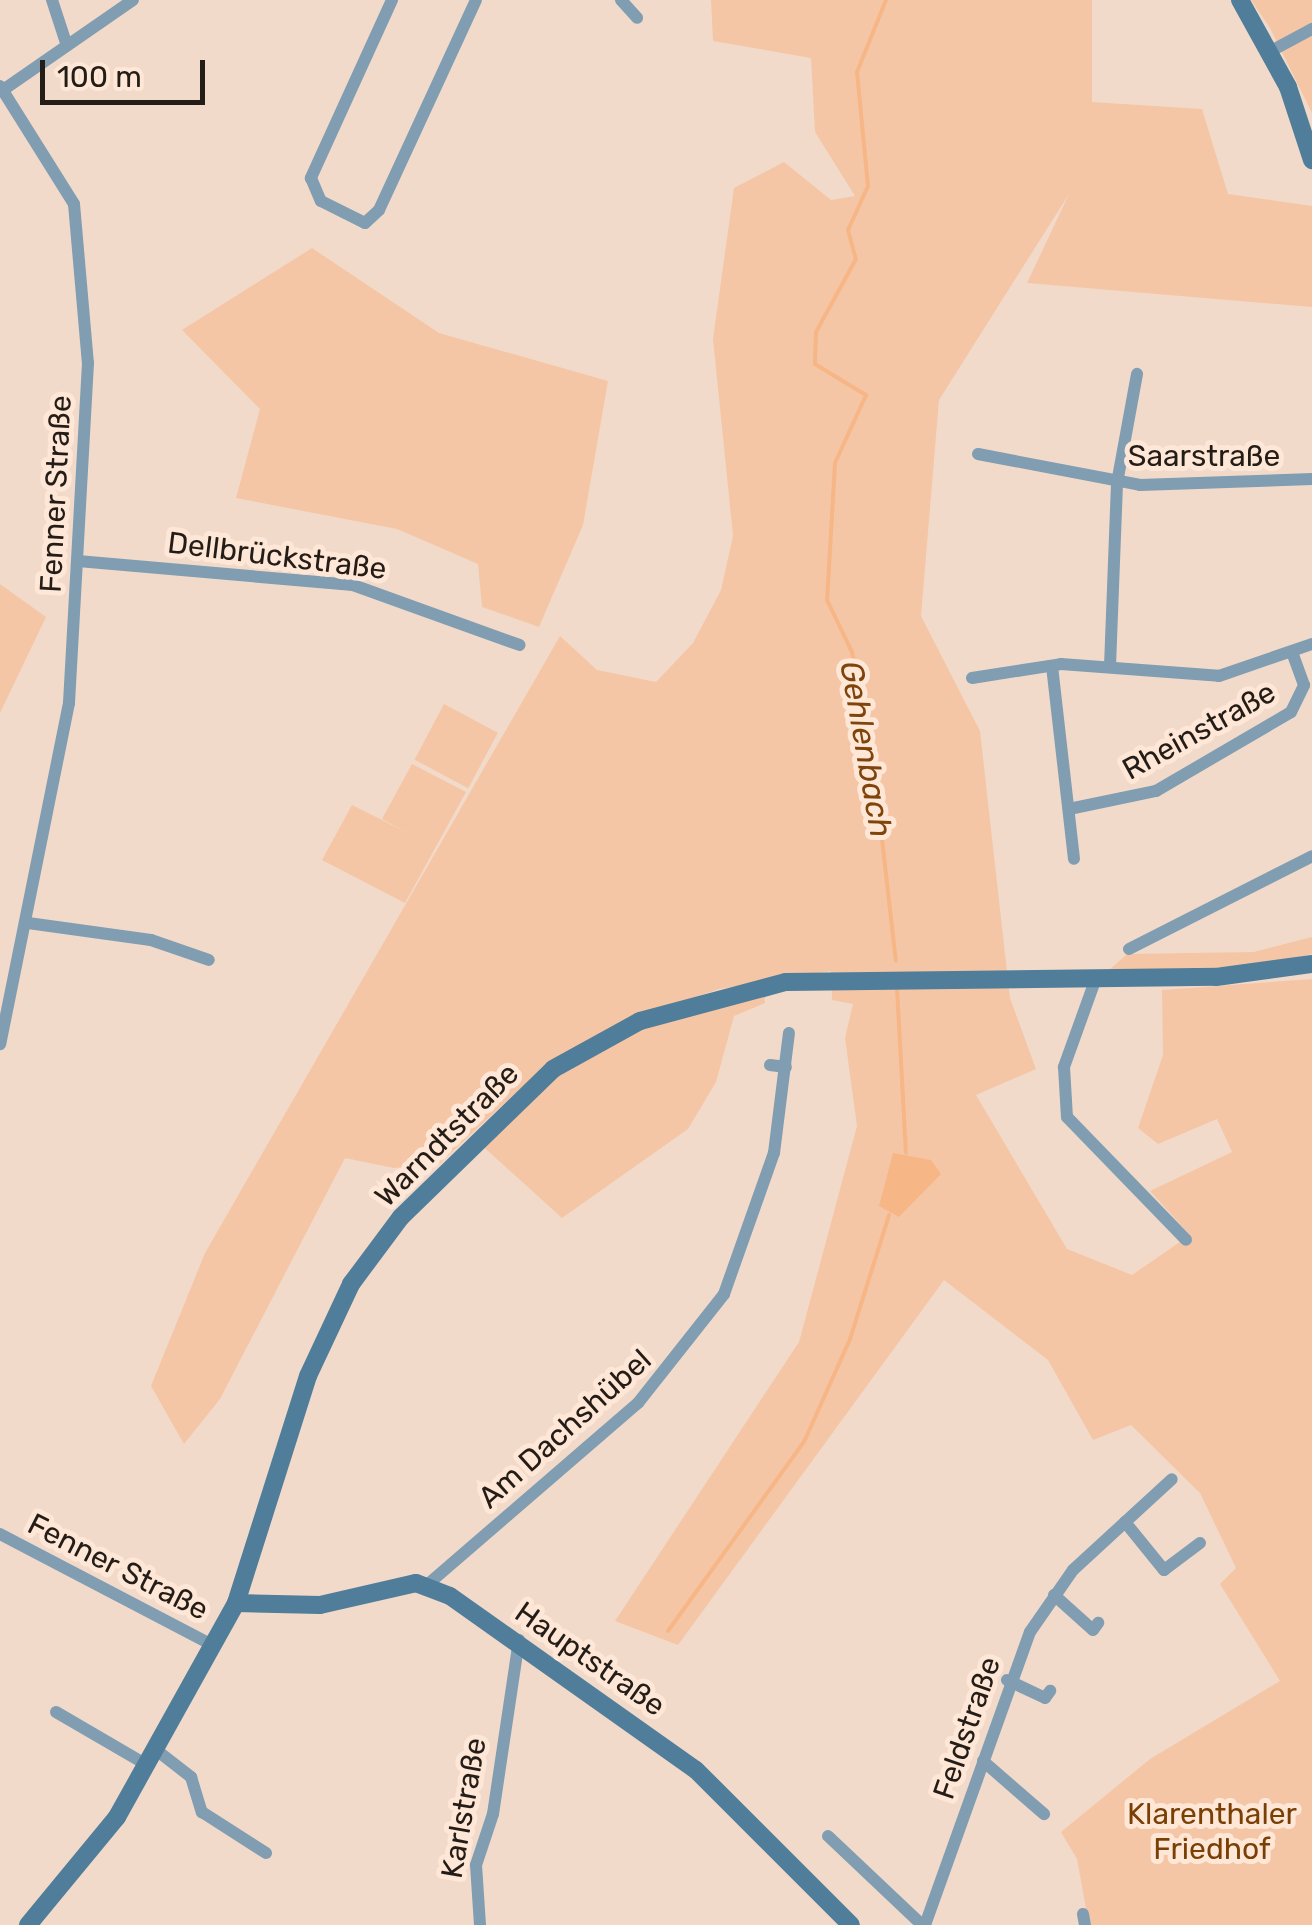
<!DOCTYPE html>
<meta charset="utf-8">
<style>
body{margin:0}
#map{position:relative;width:1312px;height:1925px;overflow:hidden;background:#f1daca;font-family:Rubik,sans-serif}
div>[style]{position:absolute}
.green>*{inset:0;background:#f5c6a5;transform-origin:0 0}
.water>*{inset:0;background:#f7b686}
.stream>*{height:4px;margin:-2px;padding:0 2px;transform-origin:2px;border-radius:2px;background:#f7b686}
.street>*{height:12px;margin:-6px;padding:0 6px;transform-origin:6px;border-radius:6px;background:#809db2}
.secondary>*{height:18px;margin:-9px;padding:0 9px;transform-origin:9px;border-radius:9px;background:#507d9a}
span{translate:-50% -50%;white-space:nowrap;text-align:center;line-height:1.15;-webkit-text-stroke:10px #fee7d7;paint-order:stroke}
.street-label{font-size:30px;color:#241c16}
.park-label{font-size:30px;color:#7a3f04}
.water-label{font-size:32px;color:#7f440b;font-style:italic}
.scale{position:absolute;left:40px;top:60px;width:165px;height:45px;box-sizing:border-box;border:5px solid #241c16;border-top:0;padding-left:12px;font-size:30px;line-height:35px;white-space:nowrap;color:#241c16;-webkit-text-stroke:8px #fee7d7;paint-order:stroke}
</style>
<div id="map">
<div class="green">
<div style="clip-path:polygon(711px 0,1092px 0,1092px 102px,1202px 109px,1228px 194px,1312px 206px,1312px 307px,1027px 283px,1069px 194px,939px 400px,921px 616px,980px 731px,1010px 998px,1036px 1069px,976px 1095px,1067px 1249px,1132px 1275px,1190px 1235px,1150px 1191px,1232px 1152px,1217px 1119px,1158px 1144px,1138px 1128px,1163px 1055px,1162px 990px,1312px 979px,1312px 1925px,1089px 1925px,1077px 1859px,1061px 1832px,1150px 1759px,1280px 1681px,1220px 1584px,1236px 1568px,1200px 1493px,1131px 1425px,1093px 1440px,1048px 1360px,944px 1280px,678px 1645px,615px 1621px,799px 1342px,857px 1126px,845px 1038px,853px 1004px,832px 1000px,831px 971px,719px 989px,637px 1017px,523px 1086px,439px 1164px,394px 1168px,345px 1158px,220px 1399px,184px 1444px,151px 1386px,205px 1253px,560px 636px,597px 670px,656px 682px,693px 643px,721px 590px,733px 536px,713px 339px,734px 188px,784px 162px,831px 200px,855px 196px,815px 132px,811px 58px,713px 41px)"></div>
<div style="clip-path:polygon(1251px 0,1312px 0,1312px 113px,1270px 28px)"></div>
<div style="clip-path:polygon(312px 248px,439px 333px,608px 381px,583px 525px,539px 627px,482px 607px,478px 564px,397px 529px,236px 498px,260px 409px,182px 330px)"></div>
<div style="clip-path:polygon(0 584px,46px 617px,0 713px)"></div>
<div style="left:444px;top:704px;width:61px;height:63px;rotate:28deg"></div>
<div style="clip-path:polygon(412px 764px,466px 792px,405px 903px,322px 860px,352px 805px,408px 833px,382px 819px)"></div>
<div style="clip-path:polygon(1312px 937px,1312px 954px,1256px 966px,1108px 971px,1127px 954px,1254px 952px)"></div>
<div style="clip-path:polygon(763px 989px,765px 1003px,734px 1016px,716px 1082px,688px 1129px,562px 1218px,477px 1141px,529px 1092px,641px 1024px)"></div>
</div>
<div class="water">
<div style="clip-path:polygon(893px 1153px,931px 1160px,941px 1174px,899px 1217px,879px 1206px)"></div>
</div>
<div class="stream">
<div style="left:886px;top:0;width:78px;rotate:111.9deg"></div>
<div style="left:857px;top:72px;width:115px;rotate:84.5deg"></div>
<div style="left:868px;top:186px;width:48px;rotate:114.4deg"></div>
<div style="left:848px;top:230px;width:30px;rotate:75deg"></div>
<div style="left:856px;top:259px;width:83px;rotate:118.7deg"></div>
<div style="left:816px;top:332px;width:32px;rotate:92deg"></div>
<div style="left:815px;top:364px;width:60px;rotate:31.3deg"></div>
<div style="left:866px;top:395px;width:75px;rotate:114.5deg"></div>
<div style="left:835px;top:463px;width:137px;rotate:93.3deg"></div>
<div style="left:827px;top:600px;width:58px;rotate:64.3deg"></div>
<div style="left:852px;top:652px;width:84px;rotate:77.6deg"></div>
<div style="left:870px;top:734px;width:228px;rotate:83.5deg"></div>
<div style="left:897px;top:988px;width:165px;rotate:86.9deg"></div>
<div style="left:668px;top:1631px;width:233px;rotate:-54.3deg"></div>
<div style="left:804px;top:1442px;width:113px;rotate:-65.9deg"></div>
<div style="left:850px;top:1339px;width:130px;rotate:-72.5deg"></div>
</div>
<div class="street">
<div style="left:52px;top:0;width:48px;rotate:71.9deg"></div>
<div style="left:392px;top:0;width:196px;rotate:114.5deg"></div>
<div style="left:311px;top:178px;width:25px;rotate:67deg"></div>
<div style="left:321px;top:201px;width:49px;rotate:26.6deg"></div>
<div style="left:365px;top:223px;width:19px;rotate:-43deg"></div>
<div style="left:379px;top:210px;width:231px;rotate:-65.2deg"></div>
<div style="left:621px;top:0;width:24px;rotate:48deg"></div>
<div style="left:1271px;top:51px;width:47px;rotate:-28.2deg"></div>
<div style="left:0;top:86px;width:139px;rotate:57.9deg"></div>
<div style="left:74px;top:204px;width:160px;rotate:85deg"></div>
<div style="left:88px;top:363px;width:341px;rotate:93.2deg"></div>
<div style="left:69px;top:703px;width:348px;rotate:101.4deg"></div>
<div style="left:3px;top:90px;width:158px;rotate:-34.7deg"></div>
<div style="left:978px;top:454px;width:165px;rotate:10.8deg"></div>
<div style="left:1140px;top:485px;width:172px;rotate:-2deg"></div>
<div style="left:78px;top:561px;width:276px;rotate:5deg"></div>
<div style="left:353px;top:585px;width:177px;rotate:19.8deg"></div>
<div style="left:1052px;top:666px;width:194px;rotate:83.5deg"></div>
<div style="left:1110px;top:666px;width:183px;rotate:-87.8deg"></div>
<div style="left:1117px;top:483px;width:111px;rotate:-79.6deg"></div>
<div style="left:972px;top:678px;width:90px;rotate:-8.9deg"></div>
<div style="left:1061px;top:664px;width:158px;rotate:4.3deg"></div>
<div style="left:1219px;top:676px;width:98px;rotate:-19deg"></div>
<div style="left:1069px;top:809px;width:89px;rotate:-11.7deg"></div>
<div style="left:1156px;top:791px;width:156px;rotate:-30.3deg"></div>
<div style="left:1291px;top:712px;width:30px;rotate:-64deg"></div>
<div style="left:1304px;top:685px;width:35px;rotate:-110deg"></div>
<div style="left:28px;top:923px;width:124px;rotate:7.9deg"></div>
<div style="left:151px;top:940px;width:61px;rotate:19deg"></div>
<div style="left:1129px;top:949px;width:205px;rotate:-26.9deg"></div>
<div style="left:1096px;top:978px;width:95px;rotate:109.8deg"></div>
<div style="left:1064px;top:1067px;width:50px;rotate:86.6deg"></div>
<div style="left:1067px;top:1117px;width:171px;rotate:45.9deg"></div>
<div style="left:770px;top:1065px;width:16px;rotate:7deg"></div>
<div style="left:1125px;top:1522px;width:62px;rotate:50.9deg"></div>
<div style="left:1164px;top:1570px;width:45px;rotate:-36.9deg"></div>
<div style="left:0;top:1534px;width:239px;rotate:27.6deg"></div>
<div style="left:427px;top:1585px;width:279px;rotate:-40.8deg"></div>
<div style="left:638px;top:1403px;width:139px;rotate:-51.7deg"></div>
<div style="left:724px;top:1294px;width:150px;rotate:-70.5deg"></div>
<div style="left:774px;top:1153px;width:121px;rotate:-82.9deg"></div>
<div style="left:1054px;top:1595px;width:52px;rotate:41.9deg"></div>
<div style="left:1093px;top:1630px;width:9px;rotate:-54deg"></div>
<div style="left:1007px;top:1680px;width:42px;rotate:25.3deg"></div>
<div style="left:1045px;top:1698px;width:9px;rotate:-54deg"></div>
<div style="left:56px;top:1712px;width:105px;rotate:30.2deg"></div>
<div style="left:155px;top:1749px;width:46px;rotate:37.9deg"></div>
<div style="left:191px;top:1777px;width:37px;rotate:73deg"></div>
<div style="left:202px;top:1812px;width:76px;rotate:32.6deg"></div>
<div style="left:983px;top:1761px;width:81px;rotate:41deg"></div>
<div style="left:828px;top:1836px;width:129px;rotate:43.4deg"></div>
<div style="left:1083px;top:1914px;width:11px;rotate:80deg"></div>
<div style="left:480px;top:1925px;width:60px;rotate:-93.8deg"></div>
<div style="left:476px;top:1865px;width:54px;rotate:-71.6deg"></div>
<div style="left:493px;top:1814px;width:176px;rotate:-81.5deg"></div>
<div style="left:925px;top:1925px;width:311px;rotate:-70.3deg"></div>
<div style="left:1030px;top:1632px;width:75px;rotate:-55.3deg"></div>
<div style="left:1073px;top:1570px;width:134px;rotate:-42.6deg"></div>
</div>
<div class="secondary">
<div style="left:1240px;top:0;width:99px;rotate:61.1deg"></div>
<div style="left:1288px;top:87px;width:77px;rotate:71.8deg"></div>
<div style="left:236px;top:1603px;width:84px;rotate:1.4deg"></div>
<div style="left:320px;top:1605px;width:98px;rotate:-12.9deg"></div>
<div style="left:416px;top:1583px;width:36px;rotate:21deg"></div>
<div style="left:450px;top:1596px;width:301px;rotate:35.3deg"></div>
<div style="left:696px;top:1770px;width:219px;rotate:45deg"></div>
<div style="left:28px;top:1925px;width:140px;rotate:-50.5deg"></div>
<div style="left:117px;top:1817px;width:245px;rotate:-60.9deg"></div>
<div style="left:236px;top:1603px;width:238px;rotate:-72.4deg"></div>
<div style="left:308px;top:1376px;width:102px;rotate:-64.9deg"></div>
<div style="left:351px;top:1284px;width:84px;rotate:-53.3deg"></div>
<div style="left:401px;top:1217px;width:212px;rotate:-44.2deg"></div>
<div style="left:553px;top:1069px;width:99px;rotate:-28.9deg"></div>
<div style="left:640px;top:1021px;width:151px;rotate:-15deg"></div>
<div style="left:786px;top:982px;width:430px;rotate:-0.7deg"></div>
<div style="left:1216px;top:977px;width:97px;rotate:-7.7deg"></div>
</div>
<div class="street-label">
<span style="left:1204px;top:456px">Saarstraße</span>
<span style="left:56px;top:494px;rotate:-87deg">Fenner Straße</span>
<span style="left:277px;top:556px;rotate:7deg">Dellbrückstraße</span>
<span style="left:1199px;top:731px;rotate:-29deg">Rheinstraße</span>
<span style="left:447px;top:1135px;rotate:-45deg">Warndtstraße</span>
<span style="left:565px;top:1429px;rotate:-42deg">Am Dachshübel</span>
<span style="left:118px;top:1567px;rotate:27deg">Fenner Straße</span>
<span style="left:590px;top:1659px;rotate:35deg">Hauptstraße</span>
<span style="left:967px;top:1728px;rotate:-71deg">Feldstraße</span>
<span style="left:464px;top:1808px;rotate:-80deg">Karlstraße</span>
</div>
<div class="park-label">
<span style="left:1212px;top:1831px">Klarenthaler<br>Friedhof</span>
</div>
<div class="water-label">
<span style="left:866px;top:749px;rotate:80deg">Gehlenbach</span>
</div>
<div class="scale">100 m</div>
</div>
